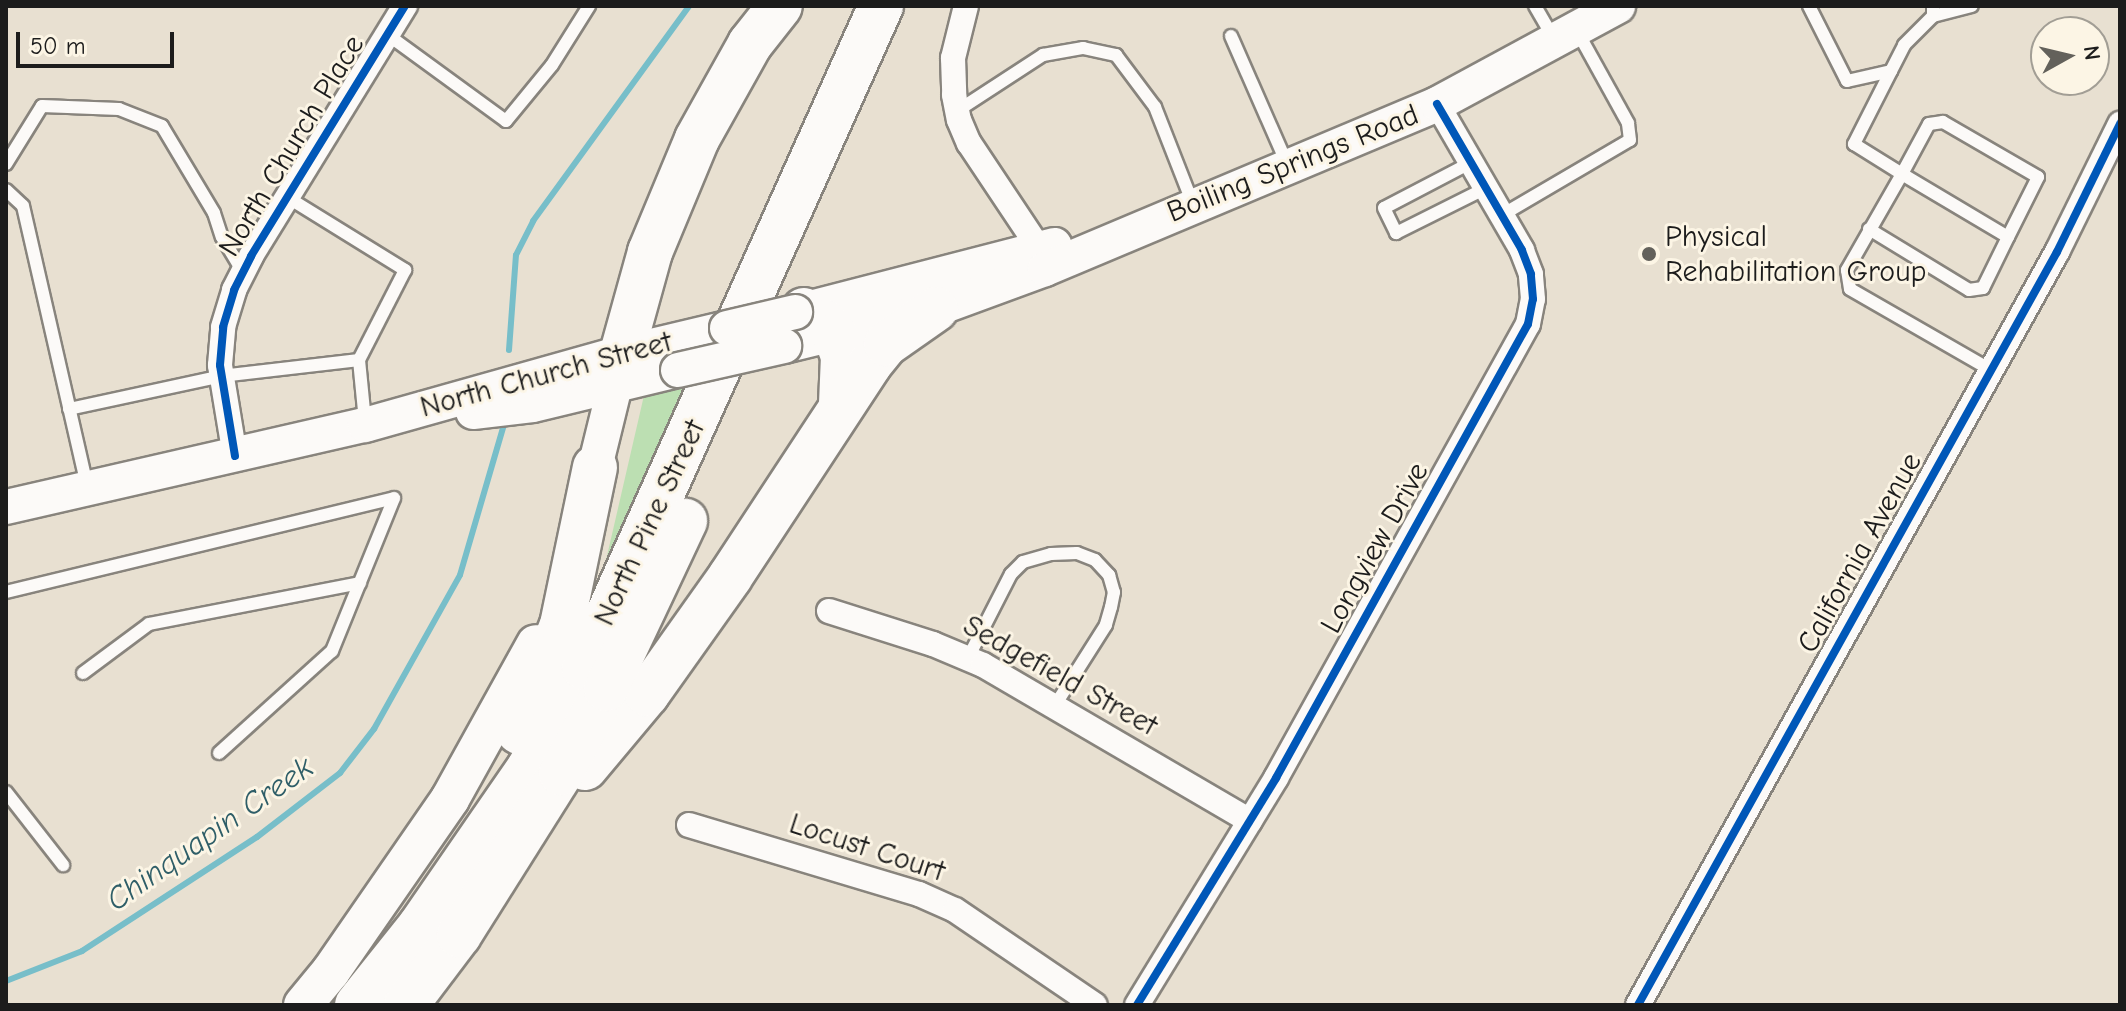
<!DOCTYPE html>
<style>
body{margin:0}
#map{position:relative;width:2126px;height:1011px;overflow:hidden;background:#e8e0d1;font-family:"Comic Neue",sans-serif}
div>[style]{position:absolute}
.green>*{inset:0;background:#bcdfb2}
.stream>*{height:6px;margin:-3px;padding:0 3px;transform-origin:3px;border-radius:3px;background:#77bec9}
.roads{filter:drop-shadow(2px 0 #88847d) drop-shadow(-2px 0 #88847d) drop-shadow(0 2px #88847d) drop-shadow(0 -2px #88847d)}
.service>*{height:12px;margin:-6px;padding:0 6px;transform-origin:6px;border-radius:6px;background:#fcfaf8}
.minor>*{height:24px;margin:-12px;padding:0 12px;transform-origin:12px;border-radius:12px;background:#fcfaf8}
.secondary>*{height:34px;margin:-17px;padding:0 17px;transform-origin:17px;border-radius:17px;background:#fcfaf8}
.primary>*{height:38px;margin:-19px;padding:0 19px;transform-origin:19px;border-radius:19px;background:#fcfaf8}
.motorway>*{height:44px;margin:-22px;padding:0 22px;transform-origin:22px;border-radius:22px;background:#fcfaf8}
.bridges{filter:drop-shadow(2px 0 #88847d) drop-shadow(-2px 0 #88847d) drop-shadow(0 2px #88847d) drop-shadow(0 -2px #88847d)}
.secondary-bridge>*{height:34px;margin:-17px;padding:0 17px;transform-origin:17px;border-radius:17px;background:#fcfaf8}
.cycleway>*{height:8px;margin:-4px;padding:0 4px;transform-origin:4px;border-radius:4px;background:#0057b8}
.dots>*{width:22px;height:22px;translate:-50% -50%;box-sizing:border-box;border:4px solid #fcf5e5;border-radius:50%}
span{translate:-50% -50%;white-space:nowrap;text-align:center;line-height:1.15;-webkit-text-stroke:6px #fcf5e5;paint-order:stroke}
.street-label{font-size:30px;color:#1c1c1c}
.poi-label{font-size:30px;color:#1c1c1c}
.left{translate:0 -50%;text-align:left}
.water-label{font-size:32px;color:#2f5e68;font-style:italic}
.frame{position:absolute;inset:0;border:8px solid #1c1c1c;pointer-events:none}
.north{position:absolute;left:2030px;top:16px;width:80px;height:80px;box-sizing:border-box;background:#fcf5e5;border:2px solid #a29e95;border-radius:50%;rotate:82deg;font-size:22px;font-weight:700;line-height:32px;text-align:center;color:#1c1c1c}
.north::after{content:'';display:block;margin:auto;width:28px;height:36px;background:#63615b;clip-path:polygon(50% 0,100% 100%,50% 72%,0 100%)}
.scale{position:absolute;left:16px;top:32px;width:158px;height:36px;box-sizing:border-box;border:4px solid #1c1c1c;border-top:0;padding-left:10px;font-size:24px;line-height:28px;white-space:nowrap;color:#1c1c1c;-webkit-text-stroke:6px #fcf5e5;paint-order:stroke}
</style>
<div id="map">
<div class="green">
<div style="clip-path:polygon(715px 373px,552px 713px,607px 556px,645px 391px)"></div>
</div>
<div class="stream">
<div style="left:509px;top:350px;width:95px;rotate:-85.8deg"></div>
<div style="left:516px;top:255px;width:38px;rotate:-63deg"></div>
<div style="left:533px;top:221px;width:266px;rotate:-54deg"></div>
<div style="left:6px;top:981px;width:82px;rotate:-21.5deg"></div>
<div style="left:82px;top:951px;width:209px;rotate:-33.1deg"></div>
<div style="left:257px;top:837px;width:105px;rotate:-37.6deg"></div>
<div style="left:340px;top:773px;width:56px;rotate:-52.3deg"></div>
<div style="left:374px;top:729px;width:176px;rotate:-60.8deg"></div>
<div style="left:460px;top:575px;width:160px;rotate:-73.7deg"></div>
</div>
<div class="roads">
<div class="service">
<div style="left:1535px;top:6px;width:38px;rotate:60deg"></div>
<div style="left:1809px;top:6px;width:84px;rotate:63.1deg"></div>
<div style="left:1847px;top:81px;width:45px;rotate:-12.8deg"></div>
<div style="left:1891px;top:71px;width:29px;rotate:-63deg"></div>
<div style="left:1904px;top:45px;width:41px;rotate:-45deg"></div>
<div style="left:1933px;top:16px;width:10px;rotate:-90deg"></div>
<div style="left:1933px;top:16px;width:40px;rotate:-14.4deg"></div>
<div style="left:388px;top:35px;width:146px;rotate:36.1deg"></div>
<div style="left:506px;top:121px;width:72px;rotate:-50.6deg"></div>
<div style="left:552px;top:65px;width:70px;rotate:-57.9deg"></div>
<div style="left:1231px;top:36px;width:142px;rotate:66.3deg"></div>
<div style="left:1891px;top:71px;width:82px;rotate:116.9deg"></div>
<div style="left:1854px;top:144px;width:57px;rotate:32deg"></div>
<div style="left:1902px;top:174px;width:111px;rotate:119.8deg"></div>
<div style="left:1847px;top:270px;width:19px;rotate:81deg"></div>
<div style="left:1850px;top:289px;width:163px;rotate:29.9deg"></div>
<div style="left:957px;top:111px;width:103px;rotate:-33.1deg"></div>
<div style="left:1043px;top:55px;width:41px;rotate:-9.9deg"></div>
<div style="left:1083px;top:48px;width:34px;rotate:12deg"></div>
<div style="left:1116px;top:55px;width:65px;rotate:53.1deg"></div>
<div style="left:1155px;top:107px;width:104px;rotate:68.6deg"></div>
<div style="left:1472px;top:162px;width:99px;rotate:152.4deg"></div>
<div style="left:1384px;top:208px;width:28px;rotate:64deg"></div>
<div style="left:1396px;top:233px;width:101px;rotate:-26.6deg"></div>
<div style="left:6px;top:164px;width:68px;rotate:-58.2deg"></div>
<div style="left:42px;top:106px;width:77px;rotate:2.2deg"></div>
<div style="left:119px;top:109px;width:46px;rotate:21.6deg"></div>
<div style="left:162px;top:126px;width:101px;rotate:59.1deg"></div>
<div style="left:214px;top:213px;width:25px;rotate:72deg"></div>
<div style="left:222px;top:237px;width:41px;rotate:59deg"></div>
<div style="left:6px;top:190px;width:23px;rotate:43deg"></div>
<div style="left:23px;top:206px;width:286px;rotate:77.1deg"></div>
<div style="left:287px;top:197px;width:139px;rotate:31.7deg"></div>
<div style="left:405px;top:270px;width:101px;rotate:117.1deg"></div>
<div style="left:1502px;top:215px;width:148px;rotate:-30.4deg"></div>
<div style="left:1630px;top:140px;width:17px;rotate:-97deg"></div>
<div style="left:1628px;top:123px;width:105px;rotate:-119deg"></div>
<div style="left:1869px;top:229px;width:117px;rotate:31.4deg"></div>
<div style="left:1969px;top:290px;width:14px;rotate:-8deg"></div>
<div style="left:1983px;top:288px;width:57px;rotate:-63.9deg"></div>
<div style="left:2008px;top:237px;width:67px;rotate:-63.4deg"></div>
<div style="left:2038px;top:177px;width:110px;rotate:-149.9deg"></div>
<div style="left:1943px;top:122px;width:14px;rotate:172deg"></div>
<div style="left:1929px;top:124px;width:57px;rotate:118.4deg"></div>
<div style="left:1902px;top:174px;width:123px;rotate:30.7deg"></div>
<div style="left:69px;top:409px;width:156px;rotate:-12.2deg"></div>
<div style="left:221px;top:376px;width:139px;rotate:-6.6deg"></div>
<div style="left:359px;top:360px;width:61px;rotate:84.4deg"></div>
<div style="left:6px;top:592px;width:399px;rotate:-13.6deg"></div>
<div style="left:968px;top:658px;width:94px;rotate:-62.9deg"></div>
<div style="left:1011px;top:574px;width:17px;rotate:-45deg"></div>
<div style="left:1023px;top:562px;width:29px;rotate:-16deg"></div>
<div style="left:1051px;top:554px;width:26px;rotate:-2deg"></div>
<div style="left:1077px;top:553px;width:19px;rotate:21deg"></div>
<div style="left:1095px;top:560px;width:21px;rotate:47deg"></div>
<div style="left:1109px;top:575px;width:18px;rotate:74deg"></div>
<div style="left:1114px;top:592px;width:15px;rotate:101deg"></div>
<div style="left:1111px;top:607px;width:19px;rotate:106deg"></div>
<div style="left:1106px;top:625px;width:97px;rotate:122.4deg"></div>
<div style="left:83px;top:673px;width:82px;rotate:-36.6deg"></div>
<div style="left:149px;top:624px;width:215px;rotate:-11deg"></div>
<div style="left:219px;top:753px;width:152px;rotate:-42.1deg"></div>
<div style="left:332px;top:651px;width:165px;rotate:-67.9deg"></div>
<div style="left:6px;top:792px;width:93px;rotate:52deg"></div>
</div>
<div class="minor">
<div style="left:966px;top:6px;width:54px;rotate:104deg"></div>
<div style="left:953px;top:58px;width:37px;rotate:88deg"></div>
<div style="left:954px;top:95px;width:25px;rotate:79deg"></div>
<div style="left:959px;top:120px;width:25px;rotate:67deg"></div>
<div style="left:969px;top:143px;width:126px;rotate:56.3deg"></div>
<div style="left:1039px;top:248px;width:14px;rotate:73deg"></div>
<div style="left:235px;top:456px;width:92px;rotate:-99.4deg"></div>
<div style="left:220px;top:365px;width:38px;rotate:-85deg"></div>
<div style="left:223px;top:327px;width:39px;rotate:-73deg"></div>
<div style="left:234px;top:290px;width:38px;rotate:-63deg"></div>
<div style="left:251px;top:256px;width:294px;rotate:-58.4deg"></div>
<div style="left:829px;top:611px;width:109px;rotate:17.6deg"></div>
<div style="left:933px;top:644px;width:54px;rotate:22.8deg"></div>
<div style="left:983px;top:665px;width:309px;rotate:30.3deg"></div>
<div style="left:689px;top:825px;width:240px;rotate:16.7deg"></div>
<div style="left:919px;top:894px;width:39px;rotate:24deg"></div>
<div style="left:955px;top:910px;width:169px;rotate:34.2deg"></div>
<div style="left:1137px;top:1005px;width:266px;rotate:-58.5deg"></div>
<div style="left:1276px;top:778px;width:519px;rotate:-60.97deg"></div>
<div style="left:1528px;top:324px;width:25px;rotate:-79deg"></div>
<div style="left:1533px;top:299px;width:25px;rotate:-95deg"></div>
<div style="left:1531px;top:274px;width:26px;rotate:-111deg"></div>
<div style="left:1522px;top:250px;width:169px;rotate:-120.2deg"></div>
<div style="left:1638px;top:1005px;width:862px;rotate:-60.91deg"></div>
<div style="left:2057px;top:252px;width:143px;rotate:-63.8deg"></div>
</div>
<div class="secondary">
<div style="left:795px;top:312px;width:268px;rotate:-14.5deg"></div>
<div style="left:784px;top:346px;width:156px;rotate:-13.7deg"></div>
<div style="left:936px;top:309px;width:116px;rotate:-20.2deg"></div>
<div style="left:1045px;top:269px;width:425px;rotate:-22.8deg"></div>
<div style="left:1437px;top:104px;width:206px;rotate:-28.4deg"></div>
<div style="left:473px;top:412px;width:60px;rotate:-6.7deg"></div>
<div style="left:533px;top:405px;width:149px;rotate:-13.6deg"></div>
<div style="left:595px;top:467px;width:105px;rotate:-76.2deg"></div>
<div style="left:6px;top:507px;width:368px;rotate:-12.9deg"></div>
<div style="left:365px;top:425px;width:267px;rotate:-15.7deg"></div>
<div style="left:622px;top:353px;width:108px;rotate:-13.4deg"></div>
</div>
<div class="primary">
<div style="left:303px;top:1005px;width:44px;rotate:-50.5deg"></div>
<div style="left:331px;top:971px;width:209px;rotate:-55.3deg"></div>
<div style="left:450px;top:799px;width:177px;rotate:-61deg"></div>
</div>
<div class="motorway">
<div style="left:804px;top:310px;width:24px;rotate:30deg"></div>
<div style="left:825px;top:322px;width:16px;rotate:52deg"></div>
<div style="left:835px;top:335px;width:22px;rotate:69deg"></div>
<div style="left:843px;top:356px;width:47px;rotate:92.4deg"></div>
<div style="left:622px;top:353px;width:105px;rotate:-74.5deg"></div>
<div style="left:650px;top:252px;width:122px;rotate:-67.4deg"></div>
<div style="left:697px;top:139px;width:109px;rotate:-60.8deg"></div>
<div style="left:750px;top:44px;width:48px;rotate:-51.7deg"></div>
<div style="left:519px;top:732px;width:115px;rotate:-68.1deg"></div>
<div style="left:562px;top:625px;width:161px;rotate:-78.2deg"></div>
<div style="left:585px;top:768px;width:97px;rotate:-50deg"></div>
<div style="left:647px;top:694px;width:143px;rotate:-54.6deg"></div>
<div style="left:730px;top:577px;width:254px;rotate:-56.7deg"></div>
<div style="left:869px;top:365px;width:27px;rotate:-51deg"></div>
<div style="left:886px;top:344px;width:61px;rotate:-35deg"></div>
<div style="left:357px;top:1005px;width:101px;rotate:-51.4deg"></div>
<div style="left:420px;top:926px;width:192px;rotate:-55.4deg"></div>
<div style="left:529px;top:768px;width:114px;rotate:-61.2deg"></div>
<div style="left:584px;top:668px;width:726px;rotate:-65.84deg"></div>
<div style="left:406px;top:1005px;width:88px;rotate:-52.9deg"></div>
<div style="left:459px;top:935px;width:191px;rotate:-57.8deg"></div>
<div style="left:561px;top:773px;width:95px;rotate:-61.8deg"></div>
<div style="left:606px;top:689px;width:186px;rotate:-64.8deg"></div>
</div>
</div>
<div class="bridges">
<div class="secondary-bridge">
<div style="left:727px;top:328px;width:70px;rotate:-13.2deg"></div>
<div style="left:678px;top:370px;width:109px;rotate:-12.8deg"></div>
</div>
</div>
<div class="cycleway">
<div style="left:235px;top:456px;width:92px;rotate:-99.4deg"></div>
<div style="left:220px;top:365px;width:38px;rotate:-85deg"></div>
<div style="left:223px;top:327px;width:39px;rotate:-73deg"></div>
<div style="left:234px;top:290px;width:38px;rotate:-63deg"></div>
<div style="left:251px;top:256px;width:294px;rotate:-58.4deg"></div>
<div style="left:1137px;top:1005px;width:266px;rotate:-58.5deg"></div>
<div style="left:1276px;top:778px;width:519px;rotate:-60.97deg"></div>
<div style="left:1528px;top:324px;width:25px;rotate:-79deg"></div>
<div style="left:1533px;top:299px;width:25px;rotate:-95deg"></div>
<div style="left:1531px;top:274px;width:26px;rotate:-111deg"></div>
<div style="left:1522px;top:250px;width:169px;rotate:-120.2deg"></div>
<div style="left:1638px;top:1005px;width:862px;rotate:-60.91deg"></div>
<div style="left:2057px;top:252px;width:143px;rotate:-63.8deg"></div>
</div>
<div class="dots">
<div style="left:1649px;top:254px;background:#63615b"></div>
</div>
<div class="street-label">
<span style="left:292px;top:146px;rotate:-59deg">North Church Place</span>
<span style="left:1293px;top:164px;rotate:-22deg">Boiling Springs Road</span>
<span style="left:546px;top:375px;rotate:-15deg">North Church Street</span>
<span style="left:650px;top:523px;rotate:-65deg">North Pine Street</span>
<span style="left:1375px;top:548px;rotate:-61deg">Longview Drive</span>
<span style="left:1860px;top:553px;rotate:-61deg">California Avenue</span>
<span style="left:1060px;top:676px;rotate:29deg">Sedgefield Street</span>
<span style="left:867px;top:848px;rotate:18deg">Locust Court</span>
</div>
<div class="poi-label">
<span class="left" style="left:1665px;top:254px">Physical<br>Rehabilitation Group</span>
</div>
<div class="water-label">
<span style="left:210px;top:834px;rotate:-35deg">Chinquapin Creek</span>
</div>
<div class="frame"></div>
<div class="north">N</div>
<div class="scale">50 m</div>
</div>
